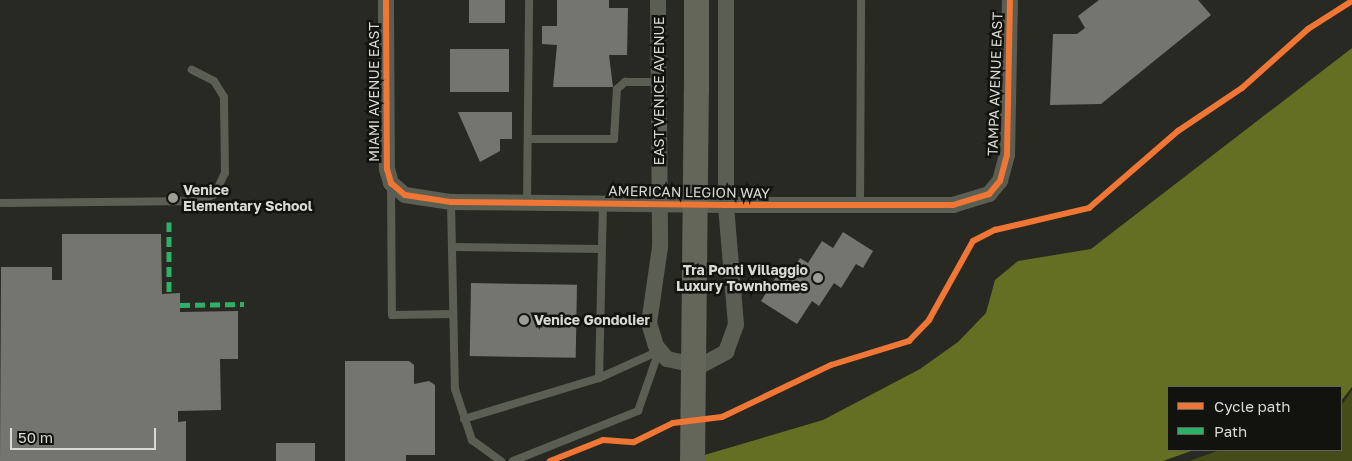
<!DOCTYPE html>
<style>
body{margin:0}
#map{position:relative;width:1352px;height:461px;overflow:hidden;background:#282922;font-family:"Golos Text",sans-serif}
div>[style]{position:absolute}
.green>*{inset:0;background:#454c19}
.water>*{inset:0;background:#656f24}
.building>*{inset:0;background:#74756e;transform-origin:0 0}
.lane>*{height:8px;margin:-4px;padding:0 4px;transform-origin:4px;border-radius:4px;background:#5b5e52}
.street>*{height:16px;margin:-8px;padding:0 8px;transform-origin:8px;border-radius:8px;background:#5b5e52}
.primary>*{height:25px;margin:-12.5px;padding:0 12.5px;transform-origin:12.5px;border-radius:12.5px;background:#646659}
.primary-bridge>*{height:25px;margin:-12.5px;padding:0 12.5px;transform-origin:12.5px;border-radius:12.5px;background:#646659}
.quiet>*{height:5px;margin-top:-2.5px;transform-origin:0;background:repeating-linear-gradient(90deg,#2db169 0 10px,transparent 0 15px)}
.cycleway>*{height:6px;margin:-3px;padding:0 3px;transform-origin:3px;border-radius:3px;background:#f07635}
.dots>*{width:14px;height:14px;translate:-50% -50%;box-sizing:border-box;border:2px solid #12130e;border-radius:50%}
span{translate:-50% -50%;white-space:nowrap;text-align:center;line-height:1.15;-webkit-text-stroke:5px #12130e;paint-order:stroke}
.street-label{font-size:14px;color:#d9dad2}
.poi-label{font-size:14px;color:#d9dad2;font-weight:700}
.left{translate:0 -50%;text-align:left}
.right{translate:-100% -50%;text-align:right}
.legend{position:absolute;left:1167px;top:386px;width:175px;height:65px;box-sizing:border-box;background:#12130e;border:1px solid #62635c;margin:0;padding:6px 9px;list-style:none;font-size:15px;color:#d9dad2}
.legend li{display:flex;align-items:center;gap:10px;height:25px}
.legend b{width:25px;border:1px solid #62635c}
.scale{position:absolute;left:10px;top:428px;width:146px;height:22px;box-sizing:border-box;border:2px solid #d9dad2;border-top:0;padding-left:6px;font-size:15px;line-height:18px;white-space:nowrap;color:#d9dad2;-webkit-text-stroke:4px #12130e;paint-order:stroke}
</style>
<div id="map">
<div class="green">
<div style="clip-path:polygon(1352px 390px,1352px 461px,1189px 461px,1220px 450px,1341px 450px,1341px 406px)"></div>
</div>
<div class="water">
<div style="clip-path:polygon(1352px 48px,1352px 387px,1341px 401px,1341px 387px,1168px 387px,1168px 450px,1194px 450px,1163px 461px,684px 461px,823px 420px,920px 369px,958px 342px,986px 313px,995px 280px,1018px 261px,1091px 249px)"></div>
</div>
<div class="building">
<div style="left:469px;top:0;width:36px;height:23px"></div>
<div style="clip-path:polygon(557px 0,609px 0,609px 8px,628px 8px,627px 55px,609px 55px,613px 87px,553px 87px,557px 45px,542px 44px,542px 26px,557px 26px)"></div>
<div style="clip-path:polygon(1099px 0,1198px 0,1211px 15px,1101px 104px,1050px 105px,1053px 34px,1077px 34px,1085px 28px,1078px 16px)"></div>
<div style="left:509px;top:49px;width:43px;height:59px;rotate:90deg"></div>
<div style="clip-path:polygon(458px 112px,512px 112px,512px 139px,500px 139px,500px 151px,480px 162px)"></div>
<div style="clip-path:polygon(843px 232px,873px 251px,863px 268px,856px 264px,841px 288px,834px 283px,819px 306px,812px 301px,797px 324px,761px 301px,777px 275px,786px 281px,800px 258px,808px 263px,822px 241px,833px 248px)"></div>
<div style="clip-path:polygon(62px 234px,161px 234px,162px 294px,180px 293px,180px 312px,238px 311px,238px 359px,220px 359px,221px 410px,178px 411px,178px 422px,186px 421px,186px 461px,0 461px,1px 267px,52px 267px,52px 280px,62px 280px)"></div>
<div style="left:471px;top:283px;width:106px;height:73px;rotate:1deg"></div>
<div style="clip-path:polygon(345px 361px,409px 361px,414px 365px,414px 384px,429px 381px,435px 385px,435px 455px,406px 455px,406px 461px,345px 461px)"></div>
<div style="left:276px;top:443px;width:39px;height:18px"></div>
</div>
<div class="lane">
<div style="left:528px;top:139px;width:86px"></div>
<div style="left:614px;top:139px;width:50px;rotate:-86.6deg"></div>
<div style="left:617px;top:89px;width:11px;rotate:-41deg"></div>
<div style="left:625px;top:82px;width:33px"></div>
<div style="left:391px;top:184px;width:131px;rotate:89.6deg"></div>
<div style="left:392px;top:315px;width:61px;rotate:-0.9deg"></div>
<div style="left:451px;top:202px;width:187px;rotate:88.8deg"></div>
<div style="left:455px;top:389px;width:54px;rotate:71.6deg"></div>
<div style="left:472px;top:440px;width:36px;rotate:36deg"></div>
<div style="left:0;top:203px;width:197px;rotate:-0.6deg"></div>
<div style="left:197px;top:201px;width:19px;rotate:-21deg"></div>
<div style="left:215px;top:194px;width:23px;rotate:-65deg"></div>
<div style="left:225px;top:173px;width:76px;rotate:-90.8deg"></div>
<div style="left:224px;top:97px;width:19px;rotate:-122deg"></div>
<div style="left:214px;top:81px;width:25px;rotate:-153deg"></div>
<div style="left:527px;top:203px;width:203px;rotate:-89.4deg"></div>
<div style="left:603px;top:203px;width:175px;rotate:91.3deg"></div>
<div style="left:599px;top:378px;width:66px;rotate:-24.2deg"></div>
<div style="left:860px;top:205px;width:205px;rotate:-89.7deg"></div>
<div style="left:452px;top:247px;width:149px;rotate:0.8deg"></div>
<div style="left:464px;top:419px;width:141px;rotate:-16.9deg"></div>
<div style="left:513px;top:461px;width:135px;rotate:-21.8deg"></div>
<div style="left:638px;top:411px;width:64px;rotate:-70.7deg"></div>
</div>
<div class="street">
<div style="left:386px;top:0;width:169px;rotate:89.7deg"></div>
<div style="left:387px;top:169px;width:15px;rotate:74deg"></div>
<div style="left:391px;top:183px;width:18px;rotate:41deg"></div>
<div style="left:405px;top:195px;width:47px;rotate:8.7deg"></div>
<div style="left:451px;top:202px;width:275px;rotate:0.6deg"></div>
<div style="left:726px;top:205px;width:227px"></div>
<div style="left:953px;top:205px;width:38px;rotate:-17deg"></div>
<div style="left:989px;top:194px;width:17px;rotate:-50deg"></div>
<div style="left:1000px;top:181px;width:27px;rotate:-75deg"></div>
<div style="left:1007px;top:155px;width:155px;rotate:-88.9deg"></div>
<div style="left:658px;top:0;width:247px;rotate:89.5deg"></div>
<div style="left:660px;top:247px;width:77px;rotate:98.2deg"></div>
<div style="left:649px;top:323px;width:24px;rotate:73deg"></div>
<div style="left:656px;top:346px;width:17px;rotate:50deg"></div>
<div style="left:667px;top:359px;width:34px;rotate:12deg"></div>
<div style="left:700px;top:366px;width:30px;rotate:-28deg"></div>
<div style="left:726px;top:352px;width:29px;rotate:-70deg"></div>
<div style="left:736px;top:325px;width:120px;rotate:-94.8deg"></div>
<div style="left:726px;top:205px;width:205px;rotate:-90deg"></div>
</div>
<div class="primary">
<div style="left:696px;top:90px;width:90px;rotate:-90deg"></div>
</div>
<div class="primary-bridge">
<div style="left:692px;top:461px;width:371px;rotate:-89.4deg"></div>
</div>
<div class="quiet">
<div style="left:169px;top:222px;width:72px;rotate:90deg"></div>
<div style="left:180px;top:305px;width:64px;rotate:-0.9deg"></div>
</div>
<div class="cycleway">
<div style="left:386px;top:0;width:169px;rotate:89.7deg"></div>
<div style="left:387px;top:169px;width:15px;rotate:74deg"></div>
<div style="left:391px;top:183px;width:18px;rotate:41deg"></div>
<div style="left:405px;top:195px;width:47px;rotate:8.7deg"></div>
<div style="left:451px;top:202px;width:275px;rotate:0.6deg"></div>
<div style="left:726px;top:205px;width:227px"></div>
<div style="left:953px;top:205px;width:38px;rotate:-17deg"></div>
<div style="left:989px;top:194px;width:17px;rotate:-50deg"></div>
<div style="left:1000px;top:181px;width:27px;rotate:-75deg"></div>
<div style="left:1007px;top:155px;width:155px;rotate:-88.9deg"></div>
<div style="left:550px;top:461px;width:57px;rotate:-21.6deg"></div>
<div style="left:603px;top:440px;width:31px;rotate:4deg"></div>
<div style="left:634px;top:442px;width:43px;rotate:-26deg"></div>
<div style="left:673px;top:423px;width:49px;rotate:-7deg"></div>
<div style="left:722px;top:417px;width:121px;rotate:-25.5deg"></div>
<div style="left:831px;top:365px;width:82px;rotate:-17.1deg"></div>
<div style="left:909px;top:341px;width:29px;rotate:-46deg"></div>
<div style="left:929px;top:320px;width:90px;rotate:-60.9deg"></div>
<div style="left:973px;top:241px;width:25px;rotate:-27deg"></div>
<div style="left:995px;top:230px;width:97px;rotate:-13.2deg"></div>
<div style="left:1089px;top:208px;width:118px;rotate:-40.9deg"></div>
<div style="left:1178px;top:131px;width:77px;rotate:-33.9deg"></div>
<div style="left:1242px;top:88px;width:89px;rotate:-41.8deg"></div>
<div style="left:1308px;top:29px;width:52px;rotate:-32.5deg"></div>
</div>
<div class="dots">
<div style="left:173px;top:198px;background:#9b9c94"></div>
<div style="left:818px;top:278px;background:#9b9c94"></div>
<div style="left:524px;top:320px;background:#9b9c94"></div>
</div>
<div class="street-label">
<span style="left:995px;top:84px;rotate:-88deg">TAMPA AVENUE EAST</span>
<span style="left:659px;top:91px;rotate:-90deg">EAST VENICE AVENUE</span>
<span style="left:374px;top:92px;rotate:-90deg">MIAMI AVENUE EAST</span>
<span style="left:689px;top:192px;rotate:1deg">AMERICAN LEGION WAY</span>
</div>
<div class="poi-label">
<span class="left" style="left:183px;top:198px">Venice<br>Elementary School</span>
<span class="right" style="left:808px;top:278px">Tra Ponti Villaggio<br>Luxury Townhomes</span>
<span class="left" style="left:534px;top:320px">Venice Gondolier</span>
</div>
<ul class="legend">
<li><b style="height:6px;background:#f07635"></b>Cycle path</li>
<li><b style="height:6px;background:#2db169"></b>Path</li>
</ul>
<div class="scale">50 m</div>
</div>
